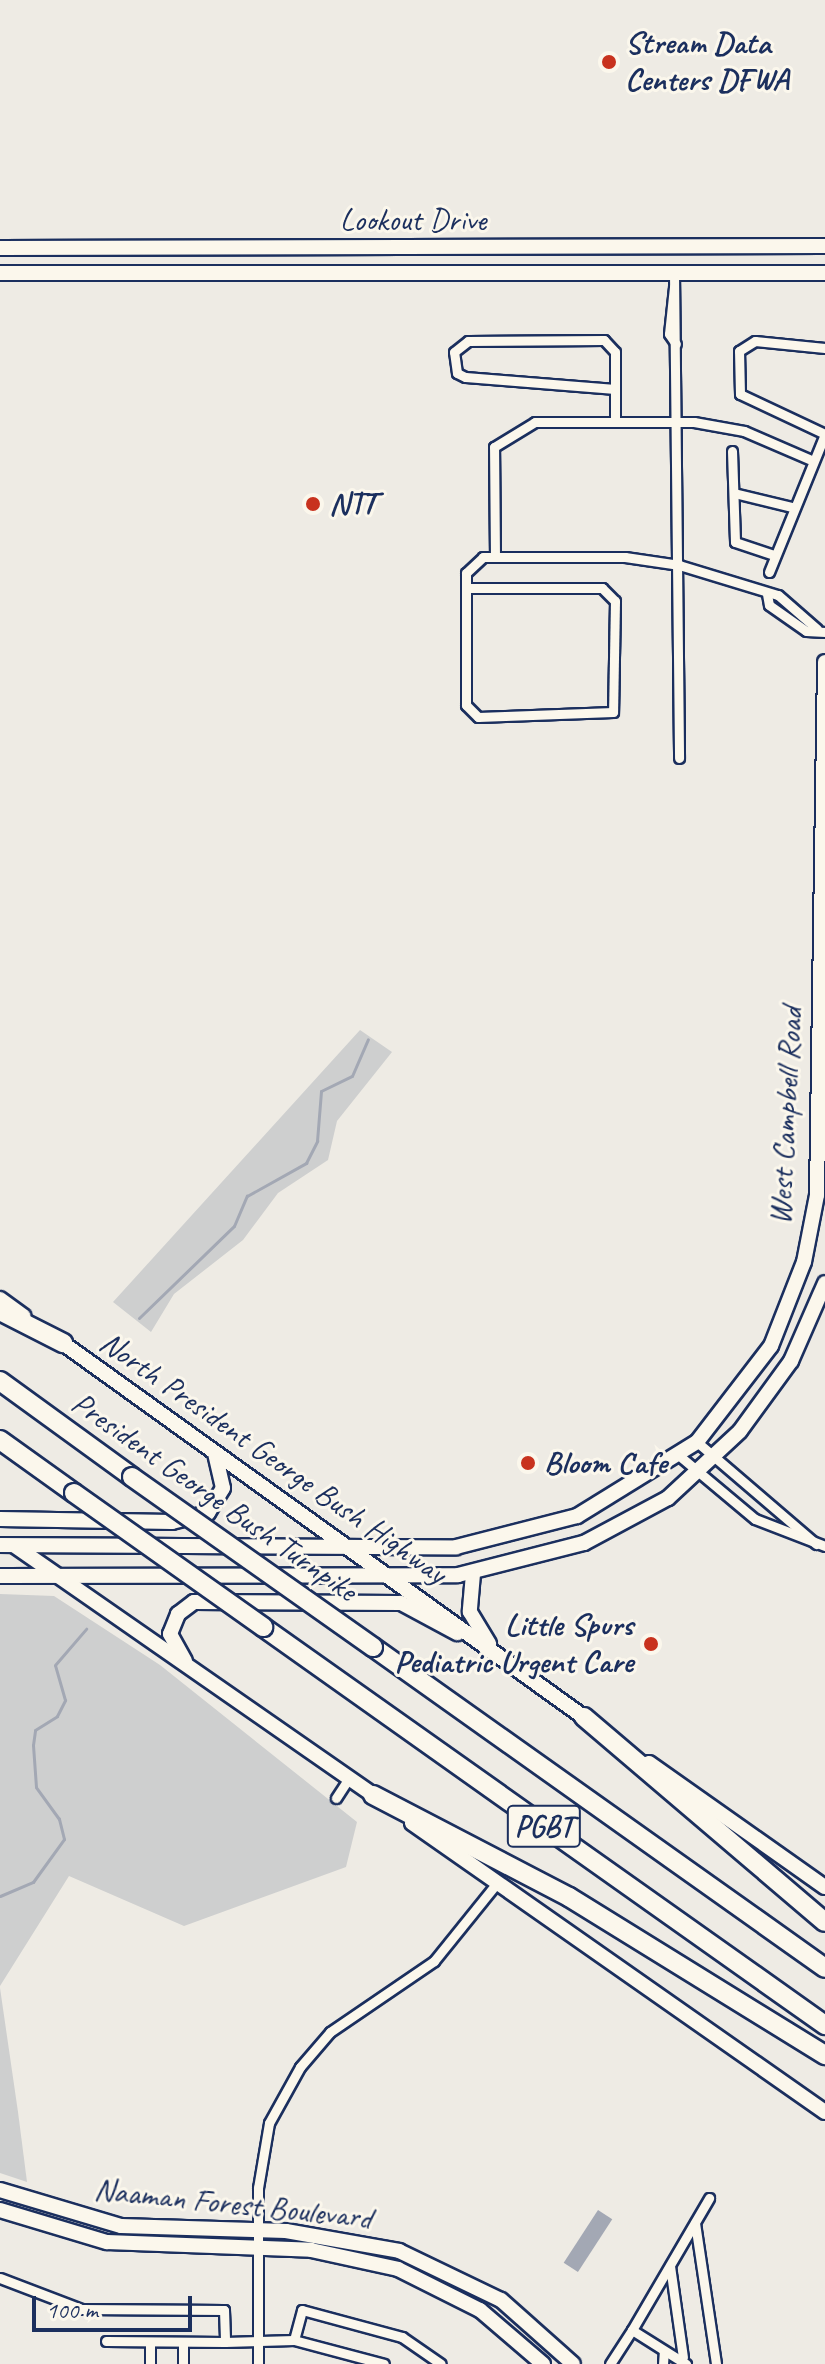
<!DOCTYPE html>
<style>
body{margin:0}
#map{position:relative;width:825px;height:2364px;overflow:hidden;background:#eeebe4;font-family:Caveat,sans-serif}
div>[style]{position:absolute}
.green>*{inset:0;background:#cecfcf}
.water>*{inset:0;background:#a3a8b4;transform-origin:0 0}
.stream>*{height:3px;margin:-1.5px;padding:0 1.5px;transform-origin:1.5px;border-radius:1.5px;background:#a3a8b4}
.roads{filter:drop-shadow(2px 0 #1b2f5e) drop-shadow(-2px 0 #1b2f5e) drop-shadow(0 2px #1b2f5e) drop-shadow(0 -2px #1b2f5e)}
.street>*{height:9px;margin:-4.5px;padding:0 4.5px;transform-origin:4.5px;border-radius:4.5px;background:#fbf7ec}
.secondary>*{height:14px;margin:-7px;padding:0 7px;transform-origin:7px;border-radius:7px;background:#fbf7ec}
.highway>*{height:18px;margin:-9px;padding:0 9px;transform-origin:9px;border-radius:9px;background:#fbf7ec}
.bridges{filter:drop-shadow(2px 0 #1b2f5e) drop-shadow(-2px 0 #1b2f5e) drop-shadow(0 2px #1b2f5e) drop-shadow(0 -2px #1b2f5e)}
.highway-bridge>*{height:18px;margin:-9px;padding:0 9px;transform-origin:9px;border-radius:9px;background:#fbf7ec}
.dots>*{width:22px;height:22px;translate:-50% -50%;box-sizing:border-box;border:4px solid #fbf7ec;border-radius:50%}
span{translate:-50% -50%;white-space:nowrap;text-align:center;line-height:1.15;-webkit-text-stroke:6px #fbf7ec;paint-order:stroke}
.shield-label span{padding:2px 6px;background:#fbf7ec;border:2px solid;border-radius:6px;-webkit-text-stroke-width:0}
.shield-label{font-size:30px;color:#1b2f5e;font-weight:700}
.poi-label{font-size:32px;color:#1b2f5e;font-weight:700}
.left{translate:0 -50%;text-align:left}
.right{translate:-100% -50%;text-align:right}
.street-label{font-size:32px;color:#1b2f5e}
.scale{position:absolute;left:32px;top:2296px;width:160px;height:36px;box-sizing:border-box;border:4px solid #1b2f5e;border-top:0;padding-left:10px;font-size:24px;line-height:28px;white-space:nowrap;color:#1b2f5e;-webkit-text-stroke:6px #fbf7ec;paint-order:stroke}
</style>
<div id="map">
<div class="green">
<div style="clip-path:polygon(360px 1030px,392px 1052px,337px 1121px,328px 1160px,278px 1193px,243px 1240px,174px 1294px,151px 1332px,113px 1302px)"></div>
<div style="clip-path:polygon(0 1594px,54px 1596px,160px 1665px,357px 1822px,346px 1867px,184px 1926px,69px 1876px,0 1986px)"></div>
<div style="clip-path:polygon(0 1988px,18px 2112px,27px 2182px,0 2173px)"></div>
</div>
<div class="water">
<div style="left:598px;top:2210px;width:17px;height:63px;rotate:33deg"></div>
</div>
<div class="stream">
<div style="left:139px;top:1318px;width:132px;rotate:-44.1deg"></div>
<div style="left:234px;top:1226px;width:33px;rotate:-67deg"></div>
<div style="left:247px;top:1196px;width:68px;rotate:-29.2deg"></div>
<div style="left:306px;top:1163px;width:25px;rotate:-63deg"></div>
<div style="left:317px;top:1141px;width:50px;rotate:-85.4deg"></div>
<div style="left:321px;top:1091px;width:34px;rotate:-26deg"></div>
<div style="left:352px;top:1076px;width:40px;rotate:-66.6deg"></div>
<div style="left:0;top:1896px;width:36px;rotate:-23deg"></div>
<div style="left:33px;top:1882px;width:53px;rotate:-54.2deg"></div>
<div style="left:64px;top:1839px;width:21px;rotate:-104deg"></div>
<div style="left:59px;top:1819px;width:39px;rotate:-126deg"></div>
<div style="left:36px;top:1787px;width:42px;rotate:-94.1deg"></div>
<div style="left:33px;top:1745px;width:15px;rotate:-82deg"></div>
<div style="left:35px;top:1730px;width:26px;rotate:-32deg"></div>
<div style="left:57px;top:1716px;width:18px;rotate:-63deg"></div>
<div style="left:65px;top:1700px;width:36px;rotate:-106deg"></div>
<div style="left:55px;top:1665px;width:48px;rotate:-49.3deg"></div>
</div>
<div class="roads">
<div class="street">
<div style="left:674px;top:274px;width:484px;rotate:89.4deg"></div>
<div style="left:674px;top:287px;width:47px;rotate:96.1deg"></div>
<div style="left:669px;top:334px;width:12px;rotate:55deg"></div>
<div style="left:615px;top:389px;width:150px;rotate:-175.4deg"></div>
<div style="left:465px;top:377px;width:9px;rotate:-153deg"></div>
<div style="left:457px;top:373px;width:21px;rotate:-98deg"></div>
<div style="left:454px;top:352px;width:18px;rotate:-38deg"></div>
<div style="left:468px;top:341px;width:136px;rotate:-0.4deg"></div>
<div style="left:604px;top:340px;width:16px;rotate:47deg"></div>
<div style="left:615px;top:352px;width:67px;rotate:90deg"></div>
<div style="left:732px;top:451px;width:91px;rotate:88.1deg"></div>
<div style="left:735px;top:542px;width:41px;rotate:18.4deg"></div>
<div style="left:734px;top:493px;width:60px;rotate:13.6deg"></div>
<div style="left:495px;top:557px;width:110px;rotate:-90.5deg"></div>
<div style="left:494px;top:447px;width:48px;rotate:-31.4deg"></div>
<div style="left:535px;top:422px;width:159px"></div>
<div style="left:694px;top:422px;width:51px;rotate:10.2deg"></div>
<div style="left:744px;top:431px;width:71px;rotate:23.3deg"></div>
<div style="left:769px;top:572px;width:149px;rotate:-67.9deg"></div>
<div style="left:825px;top:434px;width:94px;rotate:-154.8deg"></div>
<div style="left:740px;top:394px;width:43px;rotate:-91.3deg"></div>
<div style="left:739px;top:351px;width:19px;rotate:-32deg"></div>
<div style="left:755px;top:341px;width:70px;rotate:5.7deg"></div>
<div style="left:466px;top:588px;width:136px"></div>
<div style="left:602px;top:588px;width:18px;rotate:45deg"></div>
<div style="left:615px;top:601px;width:111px;rotate:91deg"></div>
<div style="left:613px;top:712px;width:135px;rotate:177.9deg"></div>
<div style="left:478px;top:717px;width:17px;rotate:-135deg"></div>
<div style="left:466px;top:705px;width:132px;rotate:-90deg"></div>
<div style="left:466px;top:573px;width:23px;rotate:-43deg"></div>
<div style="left:483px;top:557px;width:142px"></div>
<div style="left:625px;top:557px;width:55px;rotate:8.4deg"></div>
<div style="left:679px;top:565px;width:103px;rotate:16.9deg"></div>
<div style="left:778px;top:595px;width:52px;rotate:41.1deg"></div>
<div style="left:767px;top:594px;width:11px;rotate:80deg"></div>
<div style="left:769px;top:605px;width:45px;rotate:35.1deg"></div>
<div style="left:806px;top:631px;width:19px;rotate:3deg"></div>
<div style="left:697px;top:1442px;width:157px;rotate:40.6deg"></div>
<div style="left:682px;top:1458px;width:95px;rotate:39.9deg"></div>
<div style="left:755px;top:1519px;width:75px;rotate:21.1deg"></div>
<div style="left:336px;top:1798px;width:24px;rotate:-57deg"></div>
<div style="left:695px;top:2223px;width:143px;rotate:81.5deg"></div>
<div style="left:670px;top:2266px;width:92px;rotate:81.9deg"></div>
<div style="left:0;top:2278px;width:87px;rotate:20.9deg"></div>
<div style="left:81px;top:2309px;width:143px;rotate:0.4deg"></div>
<div style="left:224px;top:2310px;width:32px;rotate:88deg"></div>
<div style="left:225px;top:2342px;width:69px;rotate:-1.7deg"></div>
<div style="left:294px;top:2340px;width:93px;rotate:14.9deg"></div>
<div style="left:632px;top:2330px;width:153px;rotate:-59.7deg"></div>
<div style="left:294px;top:2340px;width:31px;rotate:-75deg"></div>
<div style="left:302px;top:2310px;width:104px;rotate:15.1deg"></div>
<div style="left:402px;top:2337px;width:47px;rotate:34.7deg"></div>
<div style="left:106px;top:2341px;width:119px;rotate:0.5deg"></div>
<div style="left:150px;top:2342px;width:22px;rotate:90deg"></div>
<div style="left:183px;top:2364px;width:22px;rotate:-90deg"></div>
<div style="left:258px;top:2364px;width:176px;rotate:-90deg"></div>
<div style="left:258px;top:2188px;width:66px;rotate:-80.4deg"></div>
<div style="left:269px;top:2123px;width:64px;rotate:-61deg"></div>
<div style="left:300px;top:2067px;width:46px;rotate:-49.4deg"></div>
<div style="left:330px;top:2032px;width:126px;rotate:-34.3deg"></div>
<div style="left:434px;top:1961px;width:100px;rotate:-51.1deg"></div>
<div style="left:610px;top:2364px;width:40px;rotate:-57.1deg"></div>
<div style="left:632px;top:2330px;width:64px;rotate:32.2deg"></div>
<div style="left:663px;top:2364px;width:13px;rotate:-86deg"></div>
</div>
<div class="secondary">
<div style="left:0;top:248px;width:825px;rotate:-0.14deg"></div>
<div style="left:0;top:273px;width:825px"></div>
<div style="left:0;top:1299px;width:29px;rotate:36deg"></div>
<div style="left:57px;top:1339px;width:659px;rotate:35.67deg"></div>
<div style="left:0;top:1519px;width:172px;rotate:1deg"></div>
<div style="left:172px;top:1522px;width:37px;rotate:-14deg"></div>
<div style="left:208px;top:1513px;width:29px;rotate:-59deg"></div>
<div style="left:223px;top:1488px;width:36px;rotate:-103deg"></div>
<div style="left:0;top:1545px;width:456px;rotate:0.3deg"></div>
<div style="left:456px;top:1547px;width:125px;rotate:-14.4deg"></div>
<div style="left:577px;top:1516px;width:141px;rotate:-31.7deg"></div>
<div style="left:697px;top:1442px;width:121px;rotate:-52.4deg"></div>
<div style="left:771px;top:1346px;width:90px;rotate:-68.6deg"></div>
<div style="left:804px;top:1262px;width:68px;rotate:-79deg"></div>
<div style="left:817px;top:1195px;width:533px;rotate:-89.14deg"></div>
<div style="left:15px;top:1546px;width:443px;rotate:34.8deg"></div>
<div style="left:473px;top:1574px;width:38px;rotate:95deg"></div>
<div style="left:470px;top:1612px;width:37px;rotate:59deg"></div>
<div style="left:0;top:1576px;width:458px;rotate:-0.1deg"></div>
<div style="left:458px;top:1575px;width:130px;rotate:-14.3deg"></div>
<div style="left:584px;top:1543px;width:95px;rotate:-28.2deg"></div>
<div style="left:668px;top:1498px;width:98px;rotate:-42.9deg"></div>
<div style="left:740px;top:1431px;width:87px;rotate:-53.9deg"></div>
<div style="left:791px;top:1361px;width:85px;rotate:-66.4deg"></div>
<div style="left:185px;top:1661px;width:31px;rotate:-119deg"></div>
<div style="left:170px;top:1634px;width:22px;rotate:-68deg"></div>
<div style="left:178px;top:1614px;width:20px;rotate:-37deg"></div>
<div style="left:194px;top:1602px;width:207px;rotate:0.3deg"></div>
<div style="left:401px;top:1603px;width:64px;rotate:28.2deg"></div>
<div style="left:649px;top:1763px;width:215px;rotate:35.2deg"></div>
<div style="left:412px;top:1823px;width:504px;rotate:34.98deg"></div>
<div style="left:0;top:2190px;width:126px;rotate:16.6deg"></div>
<div style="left:121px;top:2226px;width:165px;rotate:1.7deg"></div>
<div style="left:286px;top:2231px;width:115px;rotate:10deg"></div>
<div style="left:399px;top:2251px;width:113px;rotate:25.7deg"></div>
<div style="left:501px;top:2300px;width:96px;rotate:41.6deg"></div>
<div style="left:0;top:2210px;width:112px;rotate:16.7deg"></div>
<div style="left:107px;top:2242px;width:204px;rotate:2.2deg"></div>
<div style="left:311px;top:2250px;width:89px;rotate:12.3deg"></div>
<div style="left:398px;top:2269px;width:92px;rotate:26.6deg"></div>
<div style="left:480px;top:2310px;width:83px;rotate:40.6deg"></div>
</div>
<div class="highway">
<div style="left:0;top:1311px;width:71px;rotate:26.9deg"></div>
<div style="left:0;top:1381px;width:163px;rotate:36deg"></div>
<div style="left:0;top:1440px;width:91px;rotate:35.6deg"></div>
<div style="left:263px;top:1627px;width:689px;rotate:35.31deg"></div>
<div style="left:373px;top:1647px;width:554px;rotate:35.38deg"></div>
<div style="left:584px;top:1717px;width:316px;rotate:40.4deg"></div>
<div style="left:373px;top:1795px;width:221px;rotate:27.5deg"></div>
<div style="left:569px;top:1897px;width:301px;rotate:31.7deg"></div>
</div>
</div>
<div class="bridges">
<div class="highway-bridge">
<div style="left:132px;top:1477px;width:295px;rotate:35.2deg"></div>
<div style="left:74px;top:1493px;width:232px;rotate:35.3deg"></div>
</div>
</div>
<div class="dots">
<div style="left:609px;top:62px;background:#c8321e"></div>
<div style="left:313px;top:504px;background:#c8321e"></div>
<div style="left:528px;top:1463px;background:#c8321e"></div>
<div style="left:651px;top:1644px;background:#c8321e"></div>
</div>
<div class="shield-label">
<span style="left:544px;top:1826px">PGBT</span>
</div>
<div class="poi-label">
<span class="left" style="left:625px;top:62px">Stream Data<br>Centers DFWA</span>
<span class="left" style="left:329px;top:504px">NTT</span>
<span class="left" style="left:544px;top:1463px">Bloom Cafe</span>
<span class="right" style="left:633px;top:1644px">Little Spurs<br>Pediatric Urgent Care</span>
</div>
<div class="street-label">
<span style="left:413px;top:220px">Lookout Drive</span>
<span style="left:786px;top:1116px;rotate:-87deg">West Campbell Road</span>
<span style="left:273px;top:1458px;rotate:35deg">North President George Bush Highway</span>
<span style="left:214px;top:1497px;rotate:35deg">President George Bush Turnpike</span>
<span style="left:233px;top:2204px;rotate:6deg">Naaman Forest Boulevard</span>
</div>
<div class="scale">100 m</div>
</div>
